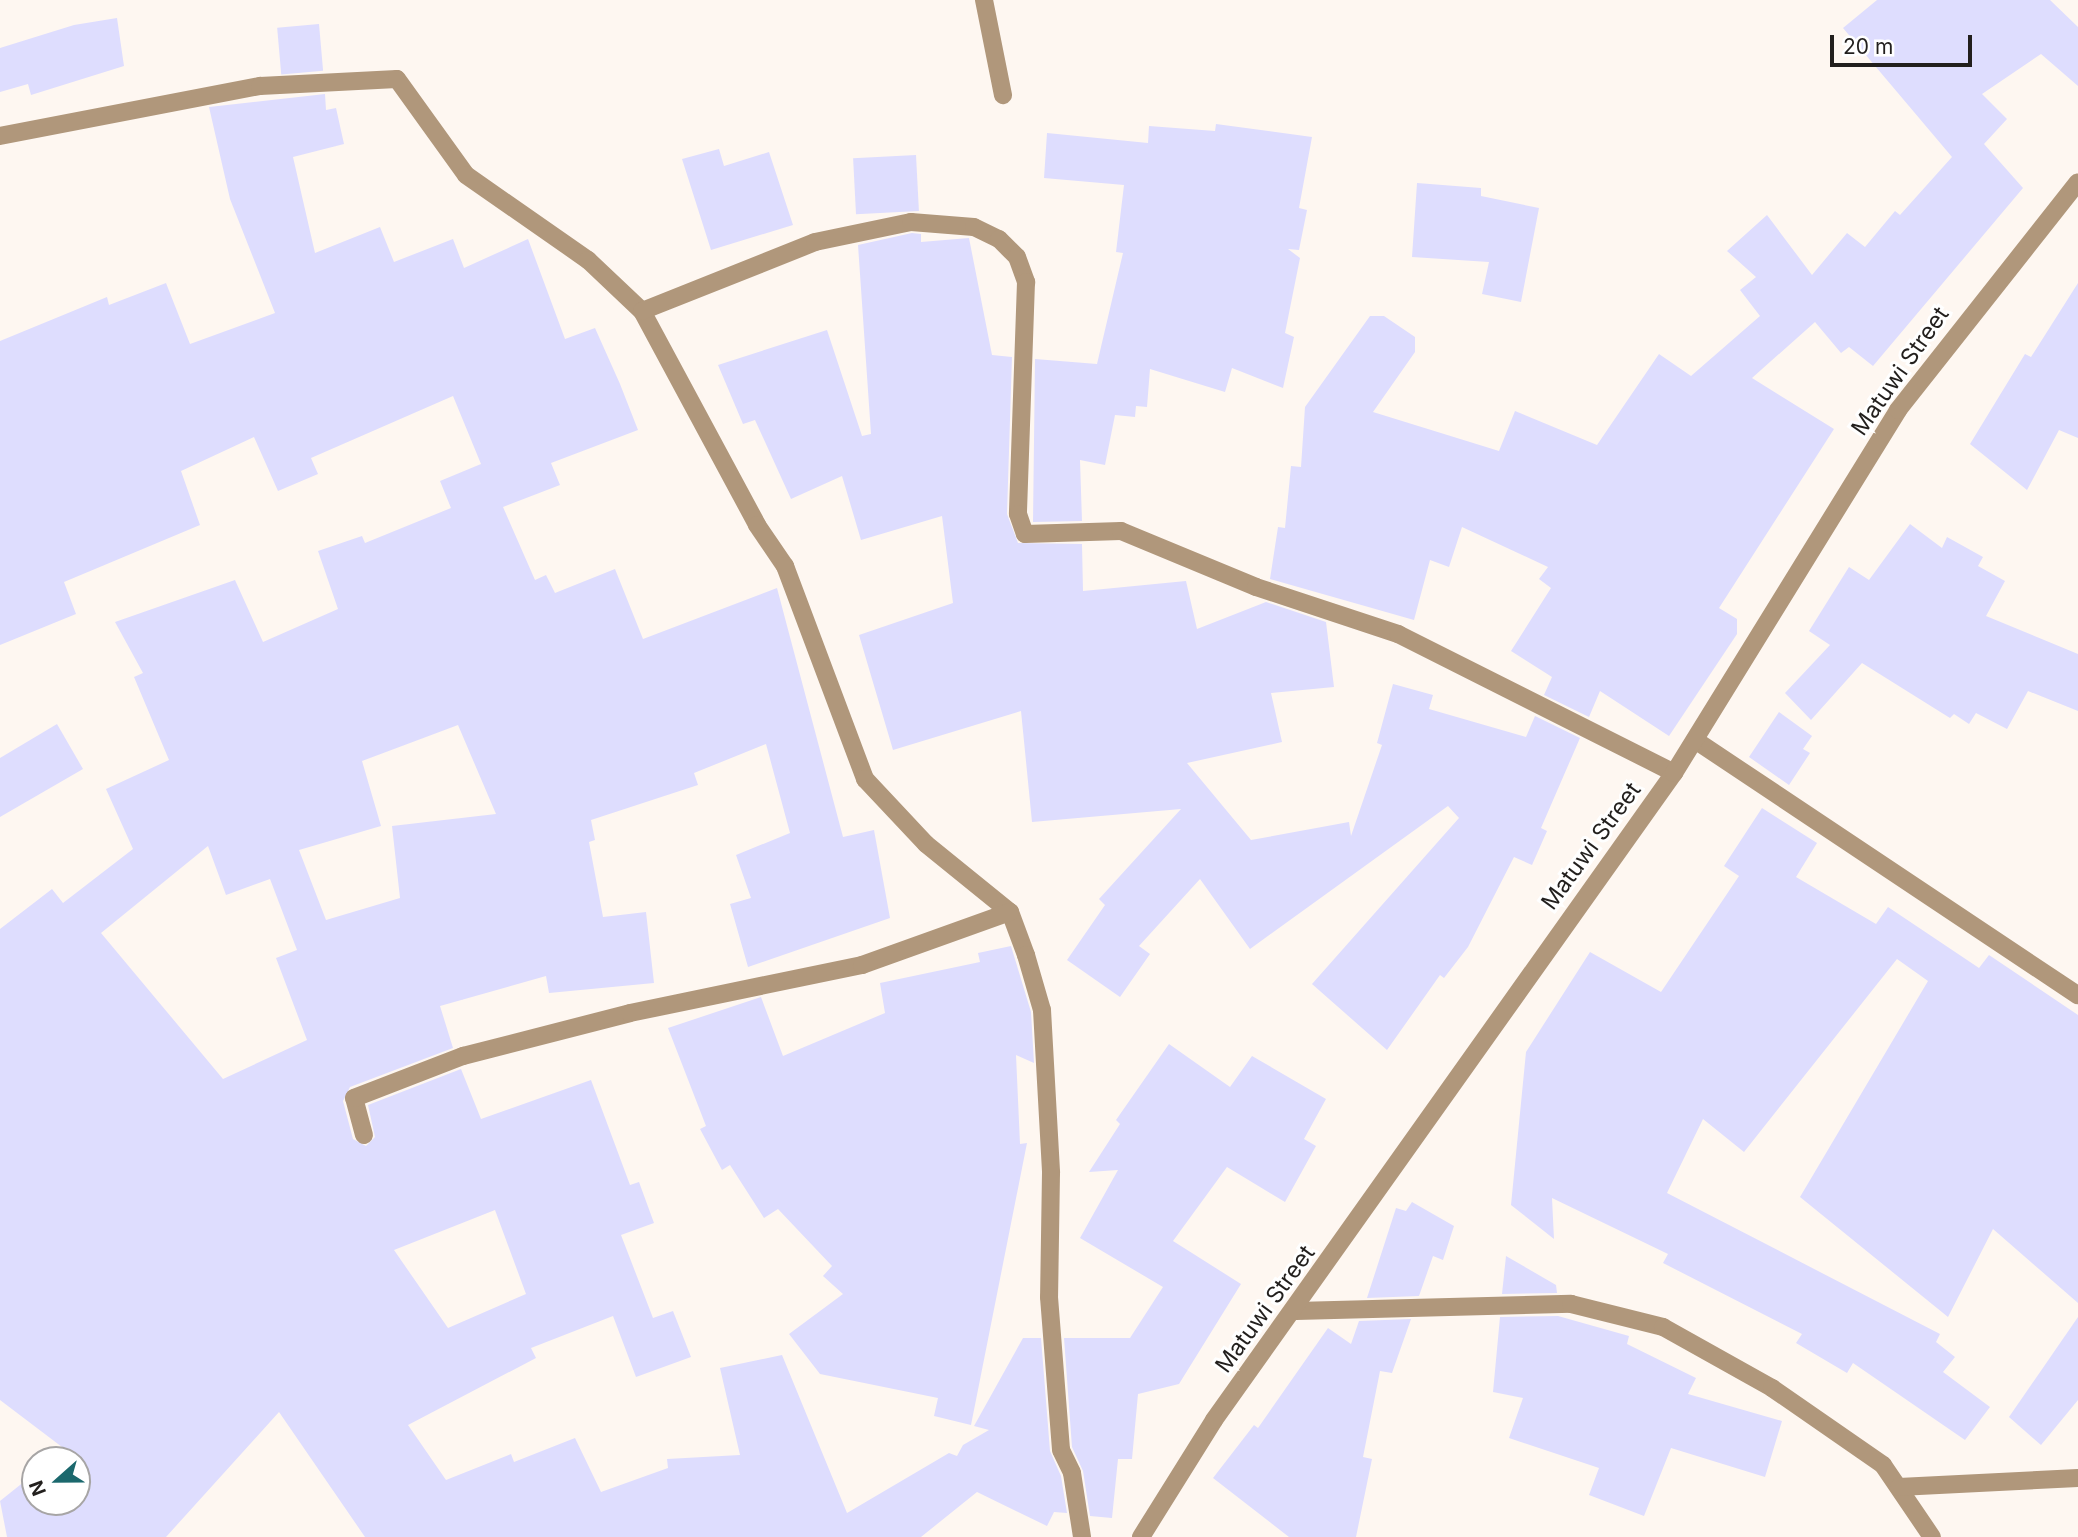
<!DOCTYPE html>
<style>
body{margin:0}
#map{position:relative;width:2078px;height:1537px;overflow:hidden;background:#fef7f1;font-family:Inter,sans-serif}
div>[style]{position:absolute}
.building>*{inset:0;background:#deddfe;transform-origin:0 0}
.minor>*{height:18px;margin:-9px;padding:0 9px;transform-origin:9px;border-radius:9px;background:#b0977b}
span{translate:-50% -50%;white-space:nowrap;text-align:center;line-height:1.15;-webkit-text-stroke:6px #fff;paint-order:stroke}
.street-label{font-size:23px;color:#221f1d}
.north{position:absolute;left:21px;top:1446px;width:70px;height:70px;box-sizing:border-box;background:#fff;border:2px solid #a7a5a5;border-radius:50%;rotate:249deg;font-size:19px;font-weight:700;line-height:28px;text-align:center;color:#221f1d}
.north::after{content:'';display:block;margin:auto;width:24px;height:32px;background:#1b686d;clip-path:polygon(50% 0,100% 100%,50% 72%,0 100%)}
.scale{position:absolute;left:1830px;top:35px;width:142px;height:32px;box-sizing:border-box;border:4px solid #221f1d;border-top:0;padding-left:9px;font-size:21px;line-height:24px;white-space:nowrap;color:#221f1d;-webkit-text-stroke:5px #fff;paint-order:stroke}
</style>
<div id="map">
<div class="building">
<div style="clip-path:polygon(1877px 0,2050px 0,2078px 27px,2078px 86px,2041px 54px,1982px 94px,2007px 119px,1984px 144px,2023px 188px,1873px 366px,1849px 347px,1841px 353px,1815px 322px,1752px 378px,1834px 429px,1719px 608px,1737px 619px,1737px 634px,1669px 736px,1600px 691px,1589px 717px,1544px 695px,1552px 677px,1511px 651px,1551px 588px,1539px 579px,1548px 567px,1462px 527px,1449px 567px,1430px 560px,1414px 620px,1270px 579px,1278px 527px,1285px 528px,1291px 466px,1301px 467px,1305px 407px,1370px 316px,1384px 316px,1415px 337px,1415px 352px,1373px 412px,1499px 451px,1515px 411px,1597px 445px,1659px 354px,1691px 376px,1760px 316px,1740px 290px,1756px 277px,1727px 251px,1767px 215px,1812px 275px,1847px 233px,1865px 247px,1895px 211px,1900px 215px,1952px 157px,1843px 28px)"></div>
<div style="clip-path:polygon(117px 18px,124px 66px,31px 95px,28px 84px,0 92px,0 48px,74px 25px)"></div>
<div style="left:319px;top:24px;width:47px;height:42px;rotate:85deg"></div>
<div style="clip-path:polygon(evenodd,325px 94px,326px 110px,336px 108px,344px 144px,293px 157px,315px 253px,380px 227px,394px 262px,453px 239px,464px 268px,528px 239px,565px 339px,595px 328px,620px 384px,638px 430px,551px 463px,560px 485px,503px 507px,535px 580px,546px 575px,555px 593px,615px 569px,643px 639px,777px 588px,843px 837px,874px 830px,890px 918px,748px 967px,730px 904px,751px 898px,736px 855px,790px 833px,766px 744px,694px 773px,698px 785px,591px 820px,595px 840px,589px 842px,603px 917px,646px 912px,654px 983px,549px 993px,546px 976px,440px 1006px,453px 1048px,350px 1087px,343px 1101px,353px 1139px,366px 1146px,375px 1137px,368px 1105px,461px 1069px,481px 1119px,591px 1080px,630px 1185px,639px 1182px,654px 1223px,621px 1235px,653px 1318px,673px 1311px,691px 1357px,636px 1377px,613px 1316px,531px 1348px,536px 1358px,408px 1425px,446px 1480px,511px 1454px,514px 1462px,575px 1438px,601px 1492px,668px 1468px,667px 1459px,740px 1455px,720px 1368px,782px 1355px,847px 1513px,949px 1453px,957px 1456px,963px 1445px,989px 1430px,974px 1426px,1023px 1338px,1041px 1338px,1050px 1451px,1061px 1476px,1067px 1513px,1054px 1512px,1047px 1526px,977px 1492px,921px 1537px,365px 1537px,279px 1412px,166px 1537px,7px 1537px,0 1501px,35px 1473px,35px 1502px,77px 1502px,77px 1460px,49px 1460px,62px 1447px,0 1400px,0 929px,52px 889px,63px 903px,133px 849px,106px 789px,169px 760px,134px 677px,143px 673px,115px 622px,235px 580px,263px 642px,338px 609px,318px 551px,362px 536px,365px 543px,451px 508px,440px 481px,481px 464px,453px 396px,311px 458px,318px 474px,278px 491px,254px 437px,181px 471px,200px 525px,64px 582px,76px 614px,0 645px,0 341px,107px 297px,109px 305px,166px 283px,190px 344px,275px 313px,230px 199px,209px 107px,325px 94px,458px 725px,496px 814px,392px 826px,400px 898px,326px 920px,299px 850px,381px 826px,362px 761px,458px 725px,325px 94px,208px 846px,226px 895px,270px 879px,297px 950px,276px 958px,307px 1040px,223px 1079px,101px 933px,208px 846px,325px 94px,495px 1210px,526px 1294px,448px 1328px,394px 1250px,495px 1210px)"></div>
<div style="clip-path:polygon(1216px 124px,1312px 137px,1299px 208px,1307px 210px,1299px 250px,1288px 249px,1300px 258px,1285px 333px,1294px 337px,1283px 388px,1232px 368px,1225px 392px,1150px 369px,1147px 407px,1136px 406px,1135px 417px,1115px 415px,1105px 465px,1080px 460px,1082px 521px,1033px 522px,1035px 359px,1097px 364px,1123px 253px,1116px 252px,1124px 185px,1044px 178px,1047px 133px,1148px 143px,1149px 126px,1215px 131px)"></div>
<div style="clip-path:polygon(719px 149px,724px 166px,769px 152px,793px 225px,711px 250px,682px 159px)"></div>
<div style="left:916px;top:155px;width:56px;height:63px;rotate:87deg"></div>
<div style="clip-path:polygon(1417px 183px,1481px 188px,1481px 196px,1539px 208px,1521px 302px,1482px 294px,1489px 262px,1412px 257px)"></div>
<div style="clip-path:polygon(912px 233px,921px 234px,921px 242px,969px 238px,992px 355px,1012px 357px,1007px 514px,1018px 543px,1082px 544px,1083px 591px,1186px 581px,1197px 629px,1266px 602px,1326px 622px,1334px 687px,1271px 693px,1282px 742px,1187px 763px,1251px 840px,1349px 822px,1351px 836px,1382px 745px,1377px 743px,1393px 684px,1433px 695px,1429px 709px,1526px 737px,1535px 716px,1580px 738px,1541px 828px,1547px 831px,1532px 865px,1514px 857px,1468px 947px,1444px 978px,1440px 975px,1387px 1050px,1312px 984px,1459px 818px,1448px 806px,1250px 949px,1200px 879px,1139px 946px,1150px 954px,1120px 997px,1067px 960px,1105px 905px,1099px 899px,1181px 809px,1032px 822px,1021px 711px,893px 750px,859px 635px,953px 603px,942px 516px,861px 540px,842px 476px,791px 499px,755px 420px,743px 424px,718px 365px,827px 330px,862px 436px,871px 434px,858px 245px)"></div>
<div style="clip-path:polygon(2078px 283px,2078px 438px,2059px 430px,2027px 490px,1970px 444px,2025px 354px,2031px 357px)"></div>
<div style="clip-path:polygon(1910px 524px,1942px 548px,1947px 537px,1983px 557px,1978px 566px,2005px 581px,1986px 616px,2078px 654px,2078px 711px,2028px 691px,2007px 729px,1976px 713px,1969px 724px,1954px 714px,1950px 718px,1862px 663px,1811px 720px,1785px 693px,1830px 645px,1809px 631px,1849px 567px,1869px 580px)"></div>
<div style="clip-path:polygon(1779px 712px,1812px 736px,1803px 749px,1810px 753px,1789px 785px,1749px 757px)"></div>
<div style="clip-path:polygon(57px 724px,83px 769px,0 817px,0 758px)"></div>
<div style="clip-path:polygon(1762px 808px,1817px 843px,1796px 877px,1876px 924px,1888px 907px,1979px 968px,1989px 955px,2078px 1015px,2078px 1303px,1993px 1229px,1948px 1317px,1800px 1197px,1928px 981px,1897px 959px,1744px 1152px,1703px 1119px,1667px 1193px,1940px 1334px,1936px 1342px,1955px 1357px,1943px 1372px,1990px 1407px,1965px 1440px,1853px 1363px,1847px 1373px,1796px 1343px,1802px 1334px,1663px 1263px,1668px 1254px,1552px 1198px,1554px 1239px,1511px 1205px,1526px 1052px,1590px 952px,1661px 992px,1739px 876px,1724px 866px)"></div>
<div style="clip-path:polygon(1011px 946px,1031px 1012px,1034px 1063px,1016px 1055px,1020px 1144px,1027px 1143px,971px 1425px,934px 1416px,938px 1398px,820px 1374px,789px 1334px,843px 1294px,823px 1276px,832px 1266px,778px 1209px,764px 1218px,730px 1165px,722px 1170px,700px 1129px,706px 1126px,668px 1028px,761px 997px,783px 1056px,885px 1013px,880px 983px,980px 962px,978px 953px)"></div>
<div style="clip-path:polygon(1169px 1044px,1230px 1087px,1252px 1056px,1326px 1099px,1304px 1139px,1316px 1146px,1285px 1202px,1227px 1167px,1173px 1241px,1241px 1284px,1179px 1384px,1138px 1394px,1132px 1459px,1118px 1459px,1112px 1518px,1090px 1516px,1083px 1471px,1072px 1447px,1064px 1338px,1130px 1338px,1163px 1287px,1080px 1238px,1118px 1170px,1089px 1172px,1120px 1124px,1116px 1120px)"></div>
<div style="clip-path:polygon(1412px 1202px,1454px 1226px,1443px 1260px,1433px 1256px,1419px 1296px,1367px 1298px,1396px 1208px,1406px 1211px)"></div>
<div style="clip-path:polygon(1506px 1256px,1556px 1285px,1557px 1293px,1502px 1294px)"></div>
<div style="clip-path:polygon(1558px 1316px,1629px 1336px,1627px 1344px,1696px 1378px,1688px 1394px,1782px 1421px,1765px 1477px,1671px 1448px,1644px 1516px,1589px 1495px,1599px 1468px,1509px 1438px,1523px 1398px,1493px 1392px,1500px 1317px)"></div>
<div style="clip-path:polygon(2078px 1317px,2078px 1400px,2041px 1445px,2009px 1417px)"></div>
<div style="clip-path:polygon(1411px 1319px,1392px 1373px,1380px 1371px,1363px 1457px,1372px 1459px,1356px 1537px,1289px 1537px,1213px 1478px,1254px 1425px,1258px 1428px,1328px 1328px,1351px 1344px,1359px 1321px)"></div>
</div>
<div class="minor">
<div style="left:984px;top:0;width:97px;rotate:78.7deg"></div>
<div style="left:0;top:136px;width:265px;rotate:-10.9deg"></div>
<div style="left:260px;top:86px;width:137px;rotate:-2.9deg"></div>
<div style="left:397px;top:79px;width:118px;rotate:54.3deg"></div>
<div style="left:466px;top:175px;width:149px;rotate:34.9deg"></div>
<div style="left:588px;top:260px;width:74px;rotate:43.4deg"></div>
<div style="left:642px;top:311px;width:243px;rotate:61.7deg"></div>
<div style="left:757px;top:525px;width:50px;rotate:55.7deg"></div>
<div style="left:785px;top:566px;width:228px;rotate:69.4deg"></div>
<div style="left:865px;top:779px;width:89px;rotate:46.8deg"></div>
<div style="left:926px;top:844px;width:108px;rotate:39deg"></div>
<div style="left:1010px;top:912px;width:46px;rotate:69.6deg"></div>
<div style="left:1026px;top:955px;width:57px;rotate:73.8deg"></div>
<div style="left:1042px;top:1010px;width:163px;rotate:86.8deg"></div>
<div style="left:1051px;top:1173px;width:124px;rotate:90.9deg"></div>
<div style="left:1049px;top:1297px;width:153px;rotate:85.5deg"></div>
<div style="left:1061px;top:1450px;width:25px;rotate:64deg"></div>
<div style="left:1072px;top:1473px;width:65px;rotate:81.1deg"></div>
<div style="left:642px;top:311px;width:186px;rotate:-21.7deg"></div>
<div style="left:815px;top:242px;width:98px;rotate:-11.8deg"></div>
<div style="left:911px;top:222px;width:63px;rotate:4.5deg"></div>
<div style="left:974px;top:227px;width:28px;rotate:26deg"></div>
<div style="left:999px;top:239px;width:25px;rotate:45deg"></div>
<div style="left:1017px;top:257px;width:27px;rotate:70deg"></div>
<div style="left:1026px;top:282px;width:232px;rotate:92deg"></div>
<div style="left:1018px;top:514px;width:21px;rotate:71deg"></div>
<div style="left:1025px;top:534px;width:96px;rotate:-1.8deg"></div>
<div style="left:1121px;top:531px;width:146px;rotate:22.5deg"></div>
<div style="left:1256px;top:587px;width:150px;rotate:18.3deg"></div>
<div style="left:1398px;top:634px;width:309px;rotate:26.7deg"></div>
<div style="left:1695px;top:740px;width:460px;rotate:33.7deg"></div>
<div style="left:364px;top:1135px;width:38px;rotate:-105deg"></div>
<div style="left:354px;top:1098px;width:117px;rotate:-21.1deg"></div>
<div style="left:463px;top:1056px;width:172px;rotate:-14.4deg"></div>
<div style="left:630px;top:1013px;width:237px;rotate:-11.7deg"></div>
<div style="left:862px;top:965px;width:157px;rotate:-19.7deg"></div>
<div style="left:1296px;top:1311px;width:275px;rotate:-1.5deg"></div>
<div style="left:1571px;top:1304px;width:95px;rotate:14deg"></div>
<div style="left:1663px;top:1327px;width:125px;rotate:29.2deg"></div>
<div style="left:1772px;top:1388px;width:135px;rotate:34.7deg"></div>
<div style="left:1883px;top:1465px;width:87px;rotate:55.8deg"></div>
<div style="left:1899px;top:1487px;width:179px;rotate:-2.9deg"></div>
<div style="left:1141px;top:1537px;width:138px;rotate:-58deg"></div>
<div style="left:1214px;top:1420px;width:794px;rotate:-54.59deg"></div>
<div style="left:1674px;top:773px;width:427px;rotate:-58.3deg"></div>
<div style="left:1898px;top:410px;width:290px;rotate:-51.7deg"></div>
</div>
<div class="street-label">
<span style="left:1900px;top:371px;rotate:-55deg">Matuwi Street</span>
<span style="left:1591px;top:846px;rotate:-54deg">Matuwi Street</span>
<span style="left:1265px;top:1309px;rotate:-54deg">Matuwi Street</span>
</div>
<div class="north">N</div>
<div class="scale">20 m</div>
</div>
